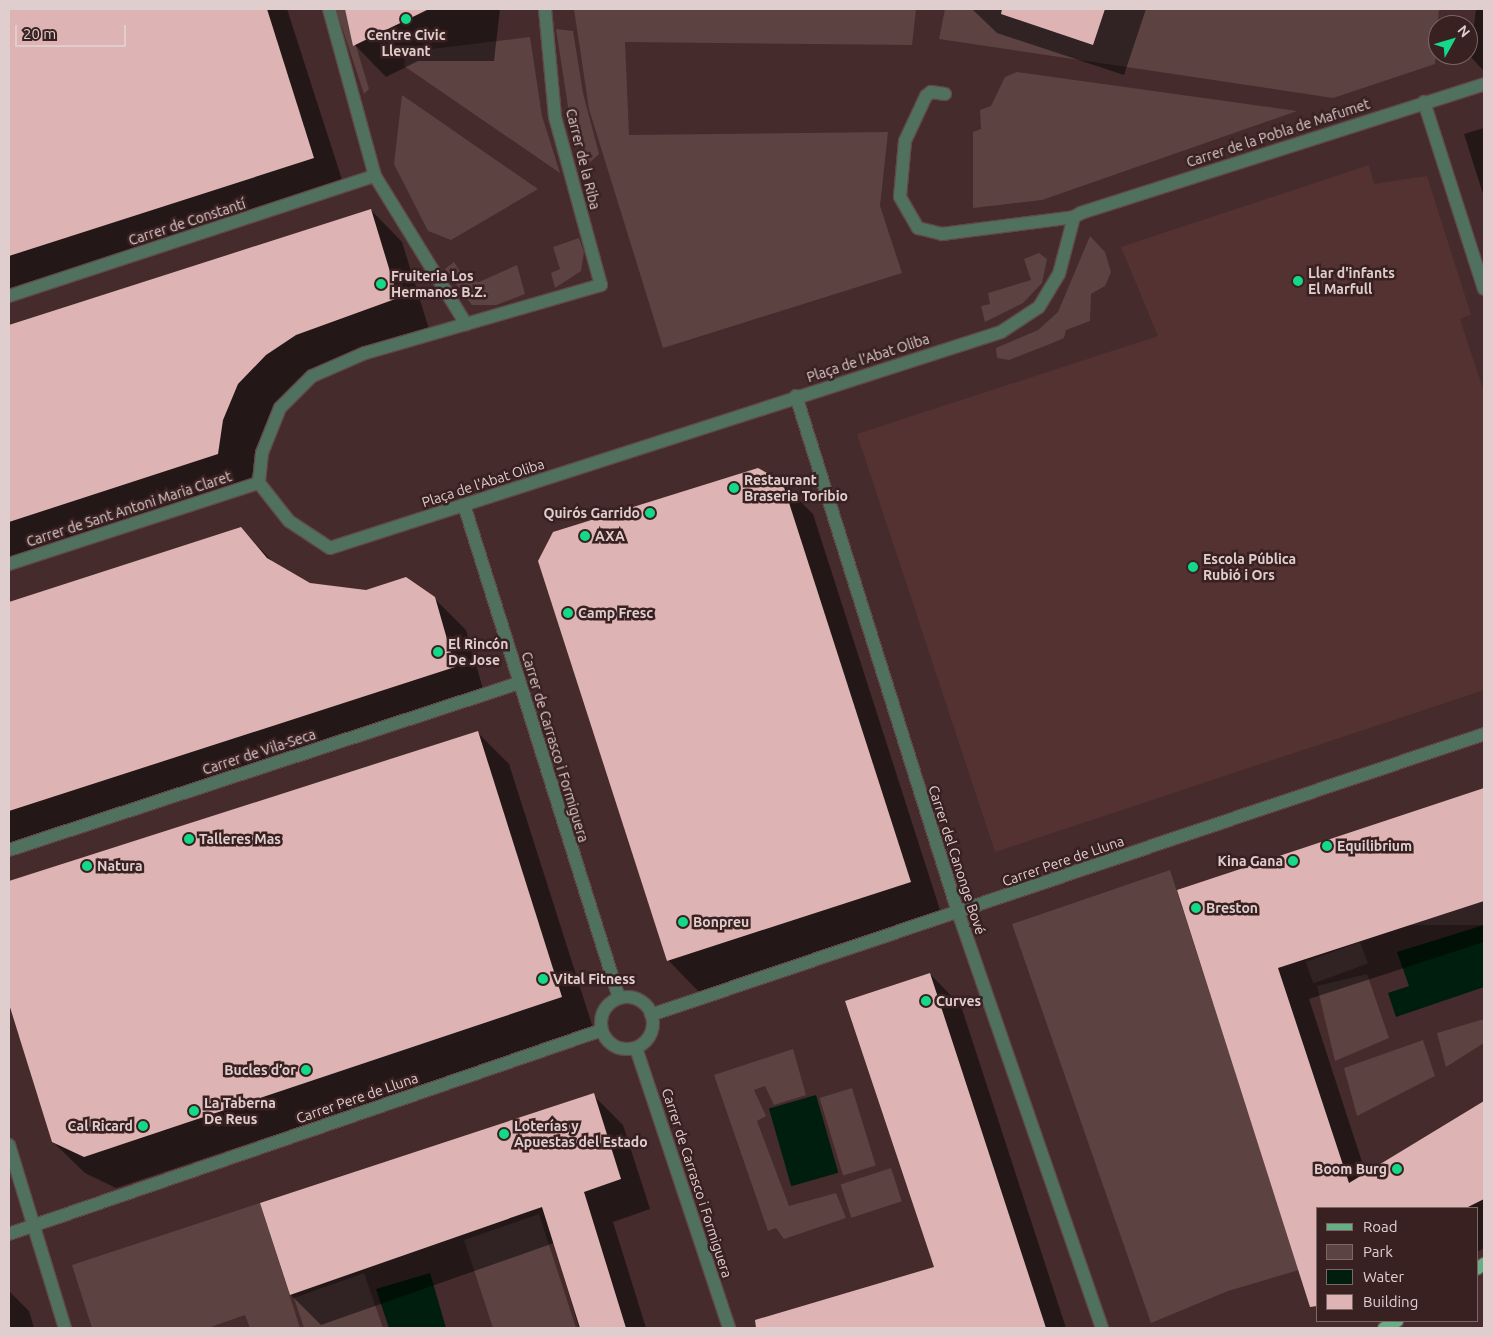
<!DOCTYPE html>
<meta charset="utf-8">
<style>
body{margin:0}
#map{position:relative;width:1493px;height:1337px;overflow:hidden;background:#452b2b;font-family:Ubuntu,sans-serif}
div>[style]{position:absolute}
.built>*{inset:0;background:#543232}
.green>*{inset:0;background:#5d4242;transform-origin:0 0}
.water>*{inset:0;background:#001e0e;transform-origin:0 0}
.shadow>*{inset:0;background:#0007}
.building>*{inset:0;background:#deb3b3}
.roads{filter:drop-shadow(1px 0 #614848) drop-shadow(-1px 0 #614848) drop-shadow(0 1px #614848) drop-shadow(0 -1px #614848)}
.minor>*{height:12px;margin:-6px;padding:0 6px;transform-origin:6px;border-radius:6px;background:#50715d}
.minor>.ring{margin:-6px;padding:0;box-sizing:content-box;background:none;border:12px solid #50715d;border-radius:50%}
.major>*{height:12px;margin:-6px;padding:0 6px;transform-origin:6px;border-radius:6px;background:#67ad85}
.dots>*{width:14px;height:14px;translate:-50% -50%;box-sizing:border-box;border:2px solid #3a2121;border-radius:50%}
span{translate:-50% -50%;white-space:nowrap;text-align:center;line-height:1.15;-webkit-text-stroke:5px #3a2121;paint-order:stroke}
.poi-label{font-size:14px;color:#e0cece;font-weight:700}
.left{translate:0 -50%;text-align:left}
.right{translate:-100% -50%;text-align:right}
.street-label{font-size:14px;color:#e0cece}
.frame{position:absolute;inset:0;border:10px solid #e0cece;pointer-events:none}
.legend{position:absolute;left:1316px;top:1207px;width:162px;height:115px;box-sizing:border-box;background:#3a2121;border:1px solid #7c6666;margin:0;padding:6px 9px;list-style:none;font-size:15px;color:#e0cece}
.legend li{display:flex;align-items:center;gap:10px;height:25px}
.legend b{width:25px;border:1px solid #7c6666}
.north{position:absolute;left:1428px;top:15px;width:50px;height:50px;box-sizing:border-box;background:#3a2121;border:1px solid #7c6666;border-radius:50%;rotate:51deg;font-size:14px;font-weight:700;line-height:20px;text-align:center;color:#e0cece}
.north::after{content:'';display:block;margin:auto;width:18px;height:22px;background:#14d989;clip-path:polygon(50% 0,100% 100%,50% 72%,0 100%)}
.scale{position:absolute;left:15px;top:25px;width:111px;height:22px;box-sizing:border-box;border:2px solid #e0cece;border-top:0;padding-left:6px;font-size:15px;line-height:18px;white-space:nowrap;color:#e0cece;-webkit-text-stroke:4px #3a2121;paint-order:stroke}
</style>
<div id="map">
<div class="built">
<div style="clip-path:polygon(1369px 165px,1374px 184px,1427px 176px,1471px 315px,1460px 319px,1484px 392px,1484px 690px,995px 852px,857px 434px,1158px 336px,1121px 247px)"></div>
</div>
<div class="green">
<div style="clip-path:polygon(336px 9px,345px 9px,369px 89px,364px 94px)"></div>
<div style="clip-path:polygon(574px 9px,916px 9px,912px 45px,625px 42px,629px 135px,888px 132px,880px 206px,902px 273px,663px 348px,589px 109px)"></div>
<div style="clip-path:polygon(945px 9px,1439px 9px,1435px 64px,1333px 98px,939px 39px)"></div>
<div style="clip-path:polygon(556px 29px,573px 31px,583px 93px,599px 154px,586px 166px,569px 113px)"></div>
<div style="clip-path:polygon(530px 37px,542px 116px,560px 173px,404px 66px,406px 52px)"></div>
<div style="clip-path:polygon(1017px 72px,1297px 111px,1042px 200px,973px 208px,973px 132px,981px 129px,980px 110px,991px 106px,1005px 77px)"></div>
<div style="clip-path:polygon(402px 95px,538px 189px,451px 240px,428px 231px,394px 164px)"></div>
<div style="clip-path:polygon(1090px 236px,1105px 252px,1111px 272px,1105px 286px,1091px 294px,1090px 321px,1066px 330px,1064px 338px,1050px 344px,1009px 360px,997px 358px,996px 348px,1038px 330px,1058px 312px)"></div>
<div style="clip-path:polygon(579px 238px,584px 252px,581px 271px,555px 288px,551px 273px,560px 269px,553px 247px)"></div>
<div style="clip-path:polygon(1039px 253px,1047px 259px,1042px 283px,1023px 303px,985px 322px,981px 306px,990px 304px,988px 293px,1031px 280px,1024px 259px)"></div>
<div style="clip-path:polygon(454px 262px,465px 279px,479px 282px,517px 265px,525px 294px,496px 305px,472px 305px,445px 269px)"></div>
<div style="clip-path:polygon(1170px 870px,1299px 1270px,1228px 1291px,1151px 1323px,1012px 924px)"></div>
<div style="left:1484px;top:901px;width:24px;height:117px;rotate:90deg"></div>
<div style="left:1360px;top:942px;width:23px;height:58px;rotate:70deg"></div>
<div style="clip-path:polygon(1367px 974px,1389px 1038px,1335px 1061px,1317px 986px)"></div>
<div style="clip-path:polygon(1484px 1019px,1484px 1043px,1446px 1067px,1437px 1033px)"></div>
<div style="clip-path:polygon(1423px 1040px,1435px 1076px,1357px 1116px,1344px 1068px)"></div>
<div style="clip-path:polygon(793px 1049px,806px 1095px,774px 1105px,765px 1086px,754px 1090px,766px 1116px,757px 1121px,789px 1206px,836px 1193px,846px 1218px,784px 1239px,776px 1228px,768px 1231px,714px 1075px)"></div>
<div style="left:852px;top:1088px;width:81px;height:34px;rotate:73deg"></div>
<div style="left:891px;top:1168px;width:35px;height:53px;rotate:72deg"></div>
<div style="clip-path:polygon(260px 1203px,300px 1328px,250px 1328px,245px 1315px,208px 1328px,92px 1328px,72px 1265px)"></div>
<div style="clip-path:polygon(539px 1214px,576px 1328px,493px 1328px,464px 1240px)"></div>
<div style="clip-path:polygon(364px 1273px,383px 1328px,304px 1328px,294px 1298px)"></div>
</div>
<div class="water">
<div style="clip-path:polygon(1484px 925px,1484px 987px,1396px 1017px,1388px 993px,1409px 986px,1397px 952px)"></div>
<div style="left:816px;top:1095px;width:81px;height:49px;rotate:74deg"></div>
<div style="clip-path:polygon(430px 1273px,446px 1328px,389px 1328px,376px 1289px)"></div>
</div>
<div class="shadow">
<div style="clip-path:polygon(9px 9px,287px 9px,345px 189px,9px 297px)"></div>
<div style="clip-path:polygon(346px 9px,500px 9px,494px 61px,418px 61px,386px 77px,355px 45px)"></div>
<div style="clip-path:polygon(972px 9px,1146px 9px,1124px 75px,997px 33px)"></div>
<div style="clip-path:polygon(1476px 9px,1484px 9px,1484px 71px,1470px 56px)"></div>
<div style="clip-path:polygon(1484px 128px,1484px 197px,1464px 134px)"></div>
<div style="clip-path:polygon(371px 210px,402px 242px,429px 329px,297px 387px,269px 416px,249px 485px,9px 563px,9px 326px)"></div>
<div style="clip-path:polygon(781px 482px,813px 514px,941px 913px,699px 992px,668px 960px)"></div>
<div style="clip-path:polygon(241px 529px,276px 565px,310px 584px,434px 598px,466px 630px,486px 699px,9px 852px,9px 604px)"></div>
<div style="clip-path:polygon(477px 732px,509px 764px,593px 1028px,116px 1188px,85px 1173px,53px 1142px,9px 999px,9px 882px)"></div>
<div style="clip-path:polygon(1484px 789px,1484px 942px,1309px 999px,1366px 1174px,1484px 1102px,1484px 1248px,1477px 1252px,1477px 1208px,1415px 1208px,1410px 1204px,1412px 1208px,1317px 1208px,1179px 891px)"></div>
<div style="clip-path:polygon(930px 974px,961px 1006px,1066px 1328px,787px 1328px,782px 1313px,936px 1268px)"></div>
<div style="clip-path:polygon(593px 1095px,623px 1125px,650px 1209px,613px 1222px,646px 1328px,579px 1328px,554px 1243px,321px 1325px,291px 1295px,261px 1203px)"></div>
<div style="clip-path:polygon(9px 1291px,29px 1311px,34px 1328px,9px 1328px)"></div>
</div>
<div class="building">
<div style="clip-path:polygon(9px 9px,267px 9px,314px 158px,9px 256px)"></div>
<div style="clip-path:polygon(345px 9px,429px 9px,353px 46px)"></div>
<div style="clip-path:polygon(1002px 9px,1105px 9px,1093px 45px,1001px 14px)"></div>
<div style="clip-path:polygon(371px 209px,398px 298px,296px 335px,266px 355px,238px 384px,223px 420px,218px 454px,9px 522px,9px 325px)"></div>
<div style="clip-path:polygon(758px 468px,782px 481px,911px 882px,667px 961px,538px 561px,553px 532px)"></div>
<div style="clip-path:polygon(241px 527px,267px 558px,310px 583px,366px 590px,406px 577px,435px 597px,455px 667px,9px 811px,9px 602px)"></div>
<div style="clip-path:polygon(478px 731px,562px 997px,84px 1157px,52px 1142px,9px 1004px,9px 881px)"></div>
<div style="clip-path:polygon(1484px 788px,1484px 901px,1278px 968px,1349px 1183px,1484px 1101px,1484px 1199px,1466px 1208px,1317px 1208px,1317px 1306px,1310px 1307px,1177px 890px)"></div>
<div style="clip-path:polygon(930px 973px,1046px 1328px,756px 1328px,755px 1320px,934px 1267px,845px 1001px)"></div>
<div style="clip-path:polygon(594px 1093px,621px 1179px,584px 1192px,626px 1328px,580px 1328px,542px 1207px,290px 1295px,260px 1203px)"></div>
</div>
<div class="roads">
<div class="minor">
<div style="left:329px;top:9px;width:173px;rotate:74.6deg"></div>
<div style="left:375px;top:176px;width:174px;rotate:58.4deg"></div>
<div style="left:545px;top:9px;width:108px;rotate:84.7deg"></div>
<div style="left:555px;top:117px;width:174px;rotate:74.7deg"></div>
<div style="left:601px;top:285px;width:246px;rotate:163.9deg"></div>
<div style="left:365px;top:353px;width:58px;rotate:156.5deg"></div>
<div style="left:312px;top:376px;width:45px;rotate:135deg"></div>
<div style="left:280px;top:408px;width:48px;rotate:111.8deg"></div>
<div style="left:262px;top:453px;width:30px;rotate:96deg"></div>
<div style="left:259px;top:483px;width:48px;rotate:51.7deg"></div>
<div style="left:289px;top:521px;width:49px;rotate:33.4deg"></div>
<div style="left:330px;top:548px;width:705px;rotate:-17.84deg"></div>
<div style="left:1001px;top:332px;width:45px;rotate:-33.3deg"></div>
<div style="left:1039px;top:307px;width:39px;rotate:-59deg"></div>
<div style="left:1059px;top:274px;width:59px;rotate:-75.3deg"></div>
<div style="left:1074px;top:217px;width:8px;rotate:-30deg"></div>
<div style="left:1081px;top:213px;width:423px;rotate:-17.7deg"></div>
<div style="left:945px;top:94px;width:14px;rotate:-172deg"></div>
<div style="left:931px;top:92px;width:6px;rotate:141deg"></div>
<div style="left:926px;top:96px;width:50px;rotate:115deg"></div>
<div style="left:905px;top:141px;width:56px;rotate:95.1deg"></div>
<div style="left:900px;top:197px;width:36px;rotate:60deg"></div>
<div style="left:918px;top:228px;width:25px;rotate:14deg"></div>
<div style="left:942px;top:234px;width:133px;rotate:-7.3deg"></div>
<div style="left:1424px;top:102px;width:196px;rotate:72.2deg"></div>
<div style="left:9px;top:296px;width:385px;rotate:-18.2deg"></div>
<div style="left:796px;top:396px;width:541px;rotate:72.57deg"></div>
<div style="left:958px;top:912px;width:440px;rotate:70.9deg"></div>
<div style="left:464px;top:505px;width:517px;rotate:72.55deg"></div>
<div style="left:9px;top:564px;width:263px;rotate:-18deg"></div>
<div style="left:9px;top:850px;width:537px;rotate:-18.13deg"></div>
<div class="ring" style="left:601px;top:997px;width:40px;height:40px"></div>
<div style="left:651px;top:1015px;width:879px;rotate:-18.64deg"></div>
<div style="left:636px;top:1048px;width:295px;rotate:71.6deg"></div>
<div style="left:9px;top:1145px;width:191px;rotate:73deg"></div>
<div style="left:9px;top:1234px;width:627px;rotate:-18.98deg"></div>
</div>
<div class="major">
<div style="left:1477px;top:1269px;width:9px;rotate:-36deg"></div>
<div style="left:1384px;top:1328px;width:15px;rotate:-28deg"></div>
</div>
</div>
<div class="dots">
<div style="left:406px;top:19px;background:#14d989"></div>
<div style="left:1298px;top:281px;background:#14d989"></div>
<div style="left:381px;top:284px;background:#14d989"></div>
<div style="left:734px;top:488px;background:#14d989"></div>
<div style="left:650px;top:513px;background:#14d989"></div>
<div style="left:585px;top:536px;background:#14d989"></div>
<div style="left:1193px;top:567px;background:#14d989"></div>
<div style="left:568px;top:613px;background:#14d989"></div>
<div style="left:438px;top:652px;background:#14d989"></div>
<div style="left:189px;top:839px;background:#14d989"></div>
<div style="left:1327px;top:846px;background:#14d989"></div>
<div style="left:1293px;top:861px;background:#14d989"></div>
<div style="left:87px;top:866px;background:#14d989"></div>
<div style="left:1196px;top:908px;background:#14d989"></div>
<div style="left:683px;top:922px;background:#14d989"></div>
<div style="left:543px;top:979px;background:#14d989"></div>
<div style="left:926px;top:1001px;background:#14d989"></div>
<div style="left:306px;top:1070px;background:#14d989"></div>
<div style="left:194px;top:1111px;background:#14d989"></div>
<div style="left:143px;top:1126px;background:#14d989"></div>
<div style="left:504px;top:1134px;background:#14d989"></div>
<div style="left:1397px;top:1169px;background:#14d989"></div>
</div>
<div class="poi-label">
<span style="left:406px;top:43px">Centre Civic<br>Llevant</span>
<span class="left" style="left:1308px;top:281px">Llar d'infants<br>El Marfull</span>
<span class="left" style="left:391px;top:284px">Fruiteria Los<br>Hermanos B.Z.</span>
<span class="left" style="left:744px;top:488px">Restaurant<br>Braseria Toribio</span>
<span class="right" style="left:640px;top:513px">Quirós Garrido</span>
<span class="left" style="left:595px;top:536px">AXA</span>
<span class="left" style="left:1203px;top:567px">Escola Pública<br>Rubió i Ors</span>
<span class="left" style="left:578px;top:613px">Camp Fresc</span>
<span class="left" style="left:448px;top:652px">El Rincón<br>De Jose</span>
<span class="left" style="left:199px;top:839px">Talleres Mas</span>
<span class="left" style="left:1337px;top:846px">Equilibrium</span>
<span class="right" style="left:1283px;top:861px">Kina Gana</span>
<span class="left" style="left:97px;top:866px">Natura</span>
<span class="left" style="left:1206px;top:908px">Breston</span>
<span class="left" style="left:693px;top:922px">Bonpreu</span>
<span class="left" style="left:553px;top:979px">Vital Fitness</span>
<span class="left" style="left:936px;top:1001px">Curves</span>
<span class="right" style="left:296px;top:1070px">Bucles d’or</span>
<span class="left" style="left:204px;top:1111px">La Taberna<br>De Reus</span>
<span class="right" style="left:133px;top:1126px">Cal Ricard</span>
<span class="left" style="left:514px;top:1134px">Loterías y<br>Apuestas del Estado</span>
<span class="right" style="left:1387px;top:1169px">Boom Burg</span>
</div>
<div class="street-label">
<span style="left:1278px;top:133px;rotate:-18deg">Carrer de la Pobla de Mafumet</span>
<span style="left:583px;top:159px;rotate:76deg">Carrer de la Riba</span>
<span style="left:187px;top:222px;rotate:-18deg">Carrer de Constantí</span>
<span style="left:868px;top:358px;rotate:-18deg">Plaça de l'Abat Oliba</span>
<span style="left:483px;top:483px;rotate:-18deg">Plaça de l'Abat Oliba</span>
<span style="left:129px;top:509px;rotate:-18deg">Carrer de Sant Antoni Maria Claret</span>
<span style="left:555px;top:747px;rotate:73deg">Carrer de Carrasco i Formiguera</span>
<span style="left:259px;top:752px;rotate:-18deg">Carrer de Vila-Seca</span>
<span style="left:957px;top:860px;rotate:72deg">Carrer del Canonge Bové</span>
<span style="left:1063px;top:861px;rotate:-19deg">Carrer Pere de Lluna</span>
<span style="left:357px;top:1098px;rotate:-19deg">Carrer Pere de Lluna</span>
<span style="left:697px;top:1183px;rotate:72deg">Carrer de Carrasco i Formiguera</span>
</div>
<div class="frame"></div>
<ul class="legend">
<li><b style="height:6px;background:#67ad85"></b>Road</li>
<li><b style="height:14px;background:#5d4242"></b>Park</li>
<li><b style="height:14px;background:#001e0e"></b>Water</li>
<li><b style="height:14px;background:#deb3b3"></b>Building</li>
</ul>
<div class="north">N</div>
<div class="scale">20 m</div>
</div>
